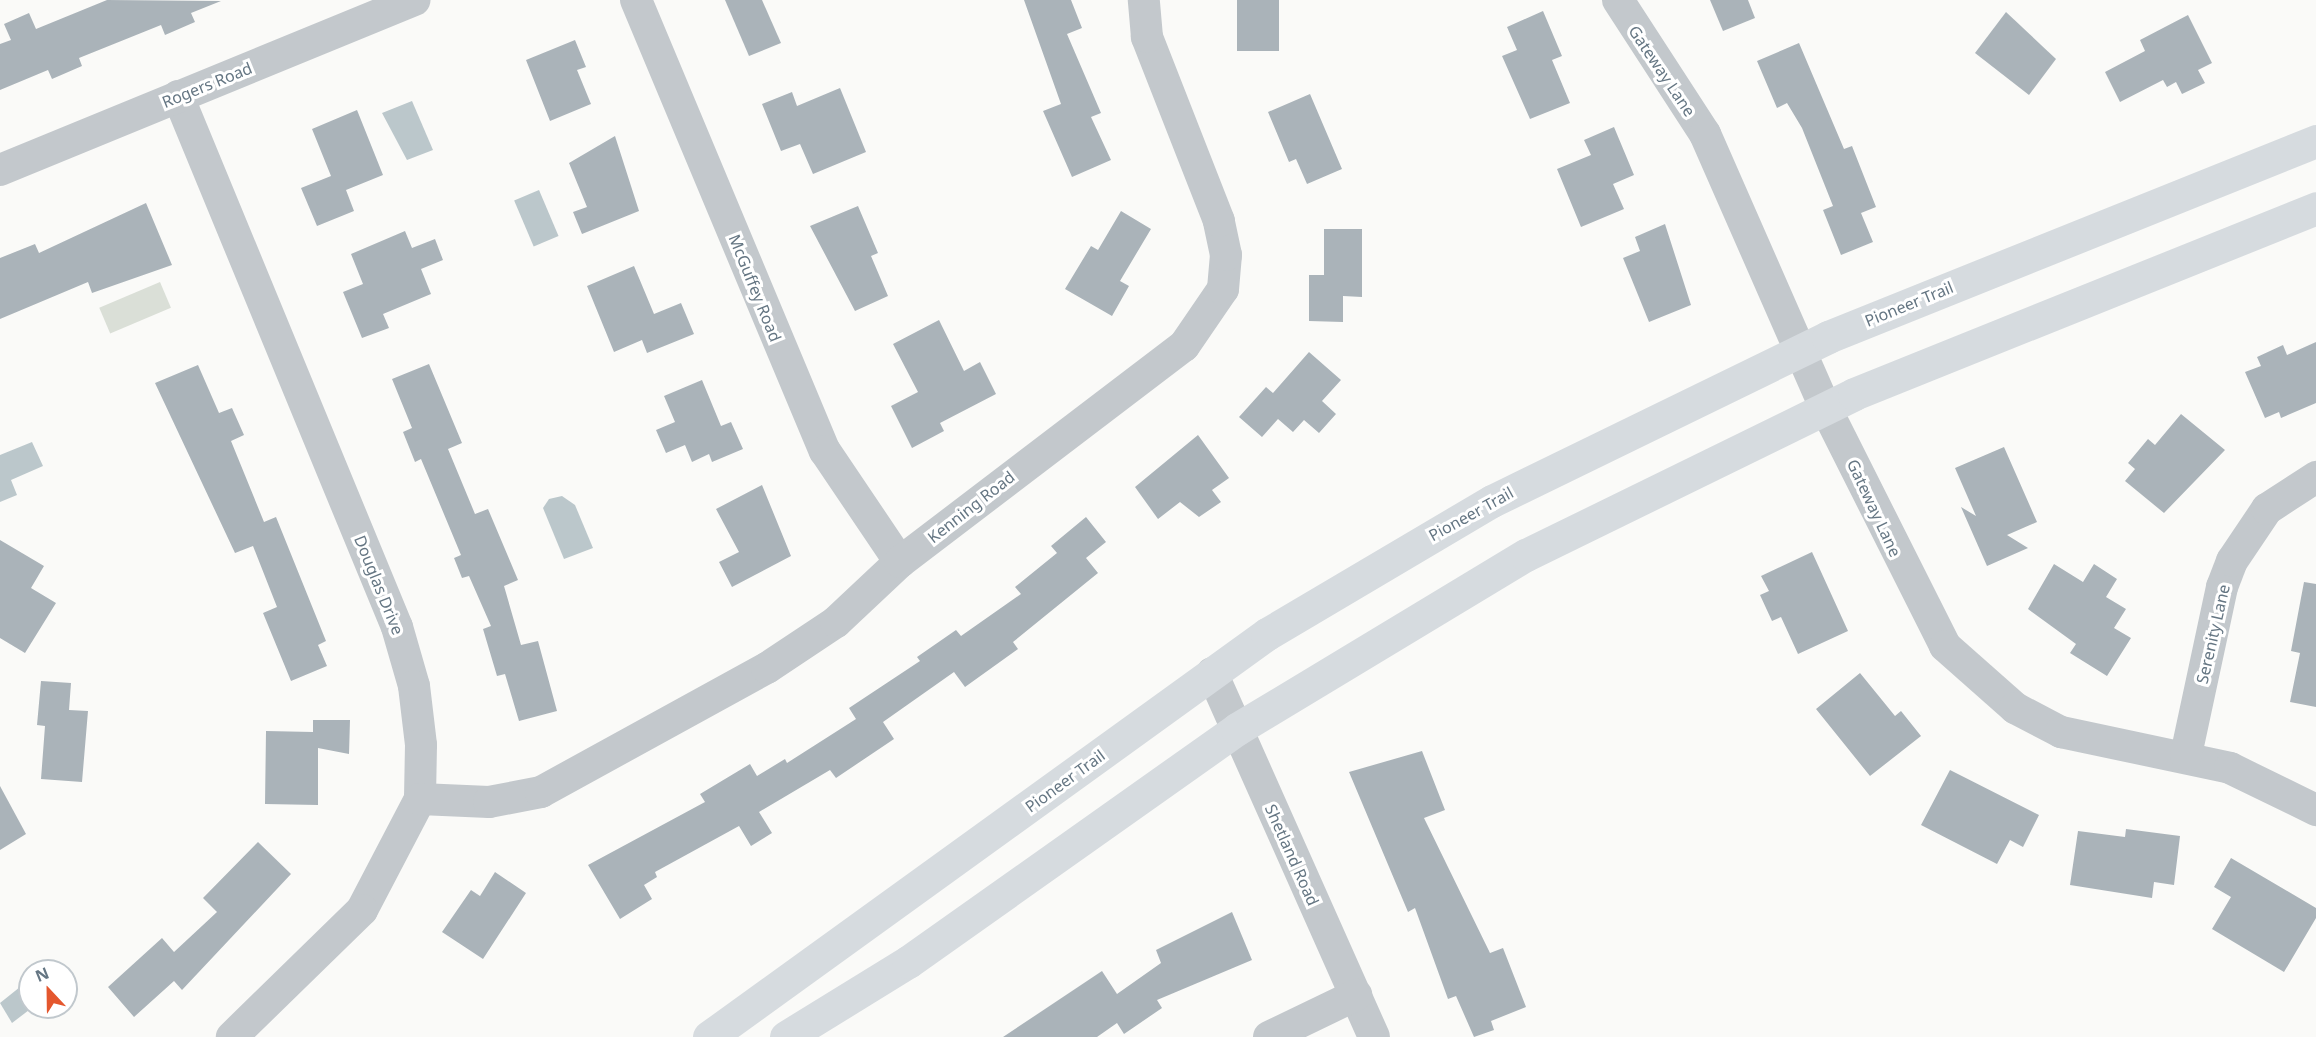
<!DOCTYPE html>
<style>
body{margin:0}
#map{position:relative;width:2316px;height:1037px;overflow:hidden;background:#fafaf8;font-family:"Noto Sans",sans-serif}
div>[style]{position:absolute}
.green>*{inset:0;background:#dadfd7;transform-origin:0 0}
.water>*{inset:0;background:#bbc7cb;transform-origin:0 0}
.building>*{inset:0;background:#aab3b9;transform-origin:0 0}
.minor>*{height:32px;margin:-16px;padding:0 16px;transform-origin:16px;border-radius:16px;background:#c3c8cc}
.secondary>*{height:33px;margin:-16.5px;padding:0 16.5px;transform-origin:16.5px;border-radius:16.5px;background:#d6dbdf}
span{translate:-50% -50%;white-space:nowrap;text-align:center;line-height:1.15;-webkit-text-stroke:6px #fff;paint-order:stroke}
.street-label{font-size:16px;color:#657683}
.north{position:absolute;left:18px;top:959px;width:60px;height:60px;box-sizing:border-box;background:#fff;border:2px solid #c1c8cd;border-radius:50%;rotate:338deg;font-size:16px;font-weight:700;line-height:24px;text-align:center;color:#657683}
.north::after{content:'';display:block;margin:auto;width:21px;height:27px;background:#e4572e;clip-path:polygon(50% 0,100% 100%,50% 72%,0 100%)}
</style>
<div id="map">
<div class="green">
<div style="left:160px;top:282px;width:28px;height:66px;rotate:67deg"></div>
</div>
<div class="water">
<div style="clip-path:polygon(412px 101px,433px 150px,407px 160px,382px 113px)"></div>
<div style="left:539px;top:190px;width:50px;height:27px;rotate:67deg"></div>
<div style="clip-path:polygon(32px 442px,43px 466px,11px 480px,17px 495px,0 502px,0 455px)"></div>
<div style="clip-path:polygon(562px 496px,575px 505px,593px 548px,564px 559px,543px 508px,549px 499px)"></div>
<div style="clip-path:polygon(30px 979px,33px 1007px,12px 1023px,0 1003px)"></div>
</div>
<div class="building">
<div style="clip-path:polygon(107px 0,221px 1px,191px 13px,195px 22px,165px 35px,161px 25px,79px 58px,82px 66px,52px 79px,48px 70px,0 90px,0 44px,11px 40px,4px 24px,29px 13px,36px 29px)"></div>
<div style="clip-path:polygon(725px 0,762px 0,781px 43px,749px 56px)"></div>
<div style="clip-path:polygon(1024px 0,1071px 0,1082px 28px,1067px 34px,1101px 113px,1091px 117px,1111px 160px,1072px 177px,1043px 111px,1061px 104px)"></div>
<div style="left:1237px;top:0;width:42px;height:51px"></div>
<div style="clip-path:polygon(1710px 0,1748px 0,1755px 18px,1723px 31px)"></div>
<div style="clip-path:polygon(1543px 11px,1562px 56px,1552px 60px,1570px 103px,1530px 119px,1502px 56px,1517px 50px,1507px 27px)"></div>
<div style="clip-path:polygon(2006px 12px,2056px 59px,2029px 95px,1975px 53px)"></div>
<div style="clip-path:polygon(2188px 15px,2212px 63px,2198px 70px,2205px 83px,2182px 94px,2176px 82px,2167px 87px,2163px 80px,2120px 102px,2105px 72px,2145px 51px,2140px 40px)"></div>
<div style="clip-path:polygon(575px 40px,586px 67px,577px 70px,591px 104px,550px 121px,526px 60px)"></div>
<div style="clip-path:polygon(1799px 43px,1844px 149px,1852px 146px,1876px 207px,1861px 213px,1873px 242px,1841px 255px,1823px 210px,1833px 206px,1802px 128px,1787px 103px,1777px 108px,1757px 61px)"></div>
<div style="clip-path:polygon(840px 88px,866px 152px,813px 174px,800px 144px,781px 151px,762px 104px,792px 92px,797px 106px)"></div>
<div style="clip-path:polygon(1310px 94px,1342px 169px,1307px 184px,1296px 159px,1289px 162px,1268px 112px)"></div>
<div style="clip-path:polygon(357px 110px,383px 175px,346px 190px,354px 211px,317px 226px,301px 188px,331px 176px,312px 129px)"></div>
<div style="clip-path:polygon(1614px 127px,1634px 175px,1613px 184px,1624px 209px,1581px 227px,1557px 169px,1591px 155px,1584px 140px)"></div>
<div style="clip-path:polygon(615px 136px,639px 211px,582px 234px,573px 212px,587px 207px,569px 163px)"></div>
<div style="clip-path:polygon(146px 203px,172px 265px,92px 293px,88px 282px,0 319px,0 258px,35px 244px,39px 253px)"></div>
<div style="clip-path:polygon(858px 206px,878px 253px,871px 256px,888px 296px,855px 311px,810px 226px)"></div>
<div style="clip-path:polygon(1121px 211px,1151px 229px,1120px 281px,1129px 286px,1112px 316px,1065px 289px,1091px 246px,1098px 250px)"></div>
<div style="clip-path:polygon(1665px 224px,1691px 305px,1649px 322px,1623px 258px,1640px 251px,1635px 237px)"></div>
<div style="clip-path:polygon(1324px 229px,1362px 229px,1362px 297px,1343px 296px,1343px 322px,1309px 321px,1309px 275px,1324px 275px)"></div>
<div style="clip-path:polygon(405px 231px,412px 248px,435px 239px,443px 260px,421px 269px,431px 294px,383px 314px,389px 328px,362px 338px,343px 292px,363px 284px,351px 254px)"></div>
<div style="clip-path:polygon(634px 266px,654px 314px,681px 303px,694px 334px,647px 353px,642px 340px,614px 352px,587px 286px)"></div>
<div style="clip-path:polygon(939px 320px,964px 371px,980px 362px,996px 394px,940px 423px,944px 431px,912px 448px,891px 406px,918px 392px,893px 344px)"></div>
<div style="clip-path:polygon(2316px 342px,2316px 403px,2281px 418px,2279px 412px,2265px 418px,2245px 372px,2261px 366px,2257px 357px,2283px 345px,2287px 355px)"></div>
<div style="clip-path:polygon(1309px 352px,1341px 380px,1322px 401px,1336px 414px,1319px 433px,1304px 420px,1293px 432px,1278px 419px,1262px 437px,1239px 417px,1266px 387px,1273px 393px)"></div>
<div style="clip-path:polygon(429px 364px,462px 443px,448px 449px,475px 514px,488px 509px,518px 580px,504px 586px,521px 645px,538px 641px,557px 711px,519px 721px,505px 674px,497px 676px,483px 629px,491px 626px,469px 576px,462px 578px,454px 558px,461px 555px,421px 459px,415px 462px,403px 432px,412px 428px,392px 379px)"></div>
<div style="clip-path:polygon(198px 365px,219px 413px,232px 408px,244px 435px,231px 441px,264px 522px,276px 517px,326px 641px,318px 645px,327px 666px,291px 681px,263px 613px,277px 607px,253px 546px,235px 553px,155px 383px)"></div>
<div style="clip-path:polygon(702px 380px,721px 426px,731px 422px,743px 449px,712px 462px,709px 454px,692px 462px,685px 445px,666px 453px,656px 430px,675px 422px,664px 396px)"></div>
<div style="clip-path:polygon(2181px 414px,2225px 450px,2164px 513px,2125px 481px,2135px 469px,2128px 463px,2148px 439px,2155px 445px)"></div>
<div style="clip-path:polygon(1198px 435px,1229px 478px,1212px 490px,1221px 502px,1199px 517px,1180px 502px,1158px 519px,1135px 487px)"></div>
<div style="clip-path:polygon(2004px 447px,2037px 522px,2007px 535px,2028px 548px,1987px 566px,1961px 507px,1976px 516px,1955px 468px)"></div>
<div style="clip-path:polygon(762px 485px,791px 556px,732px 587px,719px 562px,739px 552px,716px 509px)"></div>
<div style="clip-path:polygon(1086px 517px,1106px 542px,1086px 558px,1098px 573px,1013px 642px,1018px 649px,965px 687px,954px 672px,883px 722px,894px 739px,836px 778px,830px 770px,759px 812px,772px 833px,751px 846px,739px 826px,655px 872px,657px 877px,644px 885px,652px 899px,620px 919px,588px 865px,705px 802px,700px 794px,750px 764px,757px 776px,785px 759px,787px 763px,856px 719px,849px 708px,920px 661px,917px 657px,956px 630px,961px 636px,1021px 594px,1015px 587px,1057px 553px,1051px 546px)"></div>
<div style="clip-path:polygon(0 540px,44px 566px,31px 588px,56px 603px,25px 653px,0 638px)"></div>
<div style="clip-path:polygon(1812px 552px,1848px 631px,1798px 654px,1781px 617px,1772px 621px,1760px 595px,1769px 591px,1761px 576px)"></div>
<div style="clip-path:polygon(2054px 564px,2083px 582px,2094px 564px,2117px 579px,2106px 597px,2126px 609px,2114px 628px,2131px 638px,2107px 676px,2070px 653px,2076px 644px,2028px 609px)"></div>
<div style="clip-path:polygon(2304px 582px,2316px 584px,2316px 707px,2290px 702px,2300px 653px,2291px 651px)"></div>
<div style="clip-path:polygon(1860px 673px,1895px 716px,1901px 711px,1921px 736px,1870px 776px,1816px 709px)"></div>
<div style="clip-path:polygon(41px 681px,71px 683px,69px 710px,88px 711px,82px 782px,41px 779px,45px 726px,37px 725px)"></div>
<div style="clip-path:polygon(313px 720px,350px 720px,349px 754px,318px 748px,318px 805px,265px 804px,266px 731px,313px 732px)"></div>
<div style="clip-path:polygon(1422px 751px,1445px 810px,1424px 818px,1490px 953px,1503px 948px,1526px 1007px,1491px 1021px,1494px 1030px,1474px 1037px,1456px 996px,1448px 999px,1415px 908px,1408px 912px,1349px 772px)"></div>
<div style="clip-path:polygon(1950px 770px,2039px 815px,2023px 847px,2010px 840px,1997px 864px,1921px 825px)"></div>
<div style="clip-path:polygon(0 786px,26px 834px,0 850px)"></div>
<div style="clip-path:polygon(2126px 829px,2180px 836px,2174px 885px,2154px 882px,2152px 898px,2070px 885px,2078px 831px,2125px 837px)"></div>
<div style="clip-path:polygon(258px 842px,291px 874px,182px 990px,174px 981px,134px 1017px,108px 987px,162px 938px,174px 952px,217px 912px,203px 898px)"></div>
<div style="clip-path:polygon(2231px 858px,2316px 908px,2316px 918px,2284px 972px,2212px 929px,2231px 897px,2214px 887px)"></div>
<div style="clip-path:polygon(495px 872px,526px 893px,483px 959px,442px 932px,471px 890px,480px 896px)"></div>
<div style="clip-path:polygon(1232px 912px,1252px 960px,1157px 1000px,1162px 1008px,1124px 1034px,1117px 1023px,1097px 1037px,1003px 1037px,1102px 971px,1117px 994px,1161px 963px,1156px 950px)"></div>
</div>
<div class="minor">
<div style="left:636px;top:0;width:489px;rotate:67.3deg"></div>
<div style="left:825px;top:451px;width:134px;rotate:56deg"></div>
<div style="left:1618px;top:0;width:160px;rotate:57deg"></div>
<div style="left:1705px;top:134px;width:298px;rotate:66.3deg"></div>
<div style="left:1825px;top:407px;width:267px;rotate:63.3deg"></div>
<div style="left:1945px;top:646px;width:94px;rotate:41.5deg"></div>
<div style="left:2015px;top:708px;width:52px;rotate:27.6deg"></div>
<div style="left:2061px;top:732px;width:173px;rotate:12deg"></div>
<div style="left:2230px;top:768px;width:96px;rotate:26deg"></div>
<div style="left:178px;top:96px;width:574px;rotate:67.59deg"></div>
<div style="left:397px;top:627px;width:61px;rotate:73.9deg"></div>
<div style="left:414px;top:686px;width:59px;rotate:83.2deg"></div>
<div style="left:421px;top:745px;width:54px;rotate:91.1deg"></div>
<div style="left:420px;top:799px;width:125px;rotate:117.6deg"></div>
<div style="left:362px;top:910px;width:182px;rotate:135.7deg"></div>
<div style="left:0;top:170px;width:448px;rotate:-22.3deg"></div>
<div style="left:1212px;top:673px;width:398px;rotate:66deg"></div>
<div style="left:2186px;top:755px;width:172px;rotate:-77.9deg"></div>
<div style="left:2222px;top:587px;width:28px;rotate:-69deg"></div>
<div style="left:2232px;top:561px;width:63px;rotate:-56.1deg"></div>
<div style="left:2267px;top:509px;width:59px;rotate:-33.1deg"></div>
<div style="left:420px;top:799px;width:69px;rotate:2.5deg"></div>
<div style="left:489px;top:802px;width:53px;rotate:-10.9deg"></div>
<div style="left:541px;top:792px;width:258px;rotate:-28.8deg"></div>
<div style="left:767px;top:668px;width:83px;rotate:-33.7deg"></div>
<div style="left:836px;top:622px;width:88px;rotate:-43.2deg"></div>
<div style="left:900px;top:562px;width:357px;rotate:-37.3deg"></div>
<div style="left:1184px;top:346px;width:69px;rotate:-55.6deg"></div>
<div style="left:1223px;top:289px;width:34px;rotate:-85deg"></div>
<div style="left:1226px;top:255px;width:35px;rotate:-102deg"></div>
<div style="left:1219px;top:221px;width:198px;rotate:-111.4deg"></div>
<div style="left:1147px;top:37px;width:37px;rotate:-95deg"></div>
<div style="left:1269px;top:1037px;width:97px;rotate:-25.8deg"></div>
</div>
<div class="secondary">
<div style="left:709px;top:1037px;width:688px;rotate:-35.84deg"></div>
<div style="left:1267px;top:634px;width:261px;rotate:-30.6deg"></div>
<div style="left:1492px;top:501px;width:374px;rotate:-26deg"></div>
<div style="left:1828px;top:337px;width:526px;rotate:-21.88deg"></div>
<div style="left:786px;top:1037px;width:143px;rotate:-31.6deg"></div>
<div style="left:908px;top:962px;width:403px;rotate:-35.3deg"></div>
<div style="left:1237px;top:729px;width:337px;rotate:-31.1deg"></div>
<div style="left:1526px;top:555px;width:365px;rotate:-26.1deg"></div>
<div style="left:1854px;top:394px;width:498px;rotate:-21.9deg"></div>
</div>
<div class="street-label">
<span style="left:1662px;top:71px;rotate:56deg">Gateway Lane</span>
<span style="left:207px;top:85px;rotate:-22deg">Rogers Road</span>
<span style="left:755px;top:288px;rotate:68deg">McGuffey Road</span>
<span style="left:1909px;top:304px;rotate:-22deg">Pioneer Trail</span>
<span style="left:971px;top:507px;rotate:-38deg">Kenning Road</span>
<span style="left:1874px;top:508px;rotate:65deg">Gateway Lane</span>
<span style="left:1471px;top:514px;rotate:-29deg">Pioneer Trail</span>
<span style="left:379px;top:585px;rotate:68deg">Douglas Drive</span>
<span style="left:2213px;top:634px;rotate:-77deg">Serenity Lane</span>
<span style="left:1065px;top:781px;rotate:-36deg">Pioneer Trail</span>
<span style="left:1292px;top:855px;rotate:66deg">Shetland Road</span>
</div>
<div class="north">N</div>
</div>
